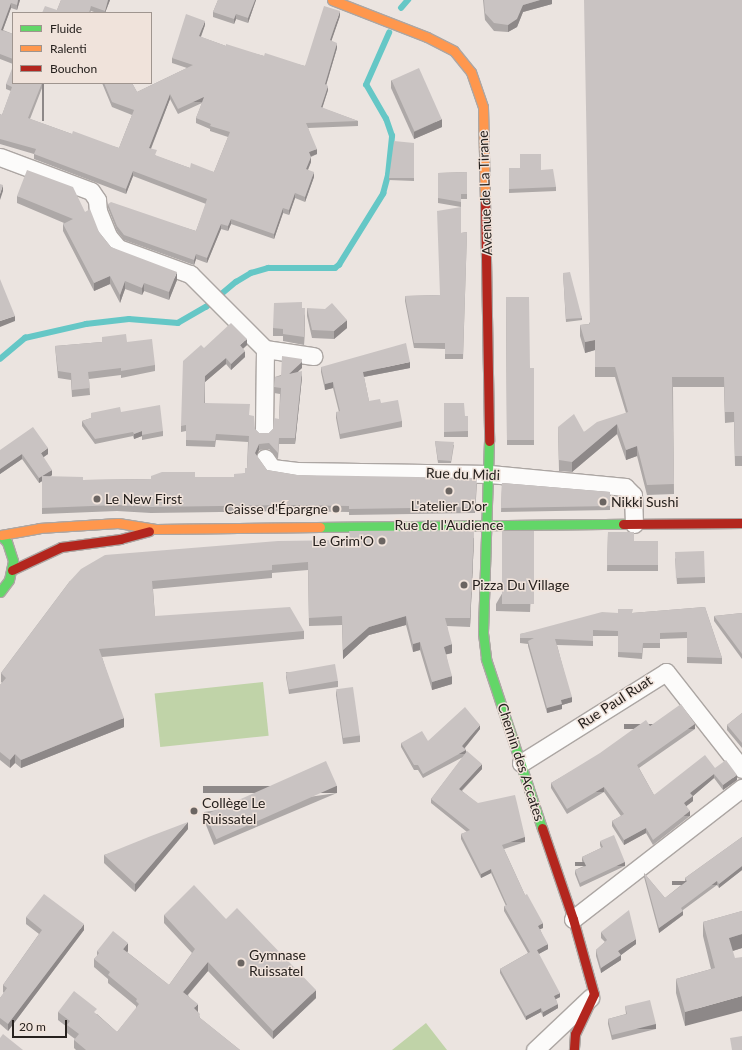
<!DOCTYPE html>
<meta charset="utf-8">
<style>
body{margin:0}
#map{position:relative;width:742px;height:1050px;overflow:hidden;background:#ebe4e0;font-family:Lato,sans-serif}
div>[style]{position:absolute}
.green>*{inset:0;background:#c0d3a8;transform-origin:0 0}
.stream>*{height:5.5px;margin:-2.75px;padding:0 2.75px;transform-origin:2.75px;border-radius:2.75px;background:#65c7c6}
.roads{filter:drop-shadow(1px 0 #aca6a3) drop-shadow(-1px 0 #aca6a3) drop-shadow(0 1px #aca6a3) drop-shadow(0 -1px #aca6a3)}
.street>*{height:17px;margin:-8.5px;padding:0 8.5px;transform-origin:8.5px;border-radius:8.5px;background:#fcfbfa}
.fast>*{height:9px;margin:-4.5px;padding:0 4.5px;transform-origin:4.5px;border-radius:4.5px;background:#63d668}
.slow>*{height:9px;margin:-4.5px;padding:0 4.5px;transform-origin:4.5px;border-radius:4.5px;background:#ff974d}
.jam>*{height:9px;margin:-4.5px;padding:0 4.5px;transform-origin:4.5px;border-radius:4.5px;background:#b3261e}
.wall>*{inset:0;background:#ada8a7}
.shaded-wall>*{inset:0;background:#8d8888;transform-origin:0 0}
.building>*{inset:0;background:#c9c3c2;transform-origin:0 0}
.dots>*{width:11px;height:11px;translate:-50% -50%;box-sizing:border-box;border:2px solid #f0e3db;border-radius:50%}
span{translate:-50% -50%;white-space:nowrap;text-align:center;line-height:1.15;-webkit-text-stroke:3px #f0e3db;paint-order:stroke}
.street-label{font-size:14px;color:#26211e}
.poi-label{font-size:14px;color:#26211e}
.left{translate:0 -50%;text-align:left}
.right{translate:-100% -50%;text-align:right}
.legend{position:absolute;left:12px;top:12px;width:140px;height:72px;box-sizing:border-box;background:#f0e3db;border:1px solid #9f958f;margin:0;padding:5px 7px;list-style:none;font-size:12px;color:#26211e}
.legend li{display:flex;align-items:center;gap:8px;height:20px}
.legend b{width:20px;border:1px solid #9f958f}
.scale{position:absolute;left:12px;top:1020px;width:55px;height:18px;box-sizing:border-box;border:2px solid #26211e;border-top:0;padding-left:5px;font-size:12px;line-height:14px;white-space:nowrap;color:#26211e;-webkit-text-stroke:3px #f0e3db;paint-order:stroke}
</style>
<div id="map">
<div class="green">
<div style="left:263px;top:682px;width:54px;height:109px;rotate:84deg"></div>
<div style="clip-path:polygon(426px 1023px,447px 1050px,392px 1050px)"></div>
</div>
<div class="stream">
<div style="left:401px;top:8px;width:11px;rotate:-49deg"></div>
<div style="left:0;top:359px;width:33px;rotate:-40deg"></div>
<div style="left:25px;top:338px;width:63px;rotate:-12.9deg"></div>
<div style="left:86px;top:324px;width:43px;rotate:-6.6deg"></div>
<div style="left:129px;top:319px;width:49px;rotate:4.7deg"></div>
<div style="left:178px;top:323px;width:32px;rotate:-30deg"></div>
<div style="left:206px;top:307px;width:39px;rotate:-40deg"></div>
<div style="left:236px;top:282px;width:17px;rotate:-31deg"></div>
<div style="left:251px;top:273px;width:18px;rotate:-16deg"></div>
<div style="left:268px;top:268px;width:67px"></div>
<div style="left:335px;top:268px;width:5px;rotate:-37deg"></div>
<div style="left:339px;top:265px;width:84px;rotate:-58.2deg"></div>
<div style="left:383px;top:194px;width:20px;rotate:-75deg"></div>
<div style="left:388px;top:175px;width:39px;rotate:-84deg"></div>
<div style="left:392px;top:136px;width:18px;rotate:-109deg"></div>
<div style="left:386px;top:119px;width:39px;rotate:-120deg"></div>
<div style="left:366px;top:85px;width:57px;rotate:-66.1deg"></div>
</div>
<div class="roads">
<div class="street">
<div style="left:0;top:157px;width:97px;rotate:20.5deg"></div>
<div style="left:91px;top:191px;width:11px;rotate:56deg"></div>
<div style="left:97px;top:200px;width:11px;rotate:85deg"></div>
<div style="left:98px;top:211px;width:27px;rotate:68deg"></div>
<div style="left:108px;top:236px;width:16px;rotate:50deg"></div>
<div style="left:118px;top:248px;width:77px;rotate:19.9deg"></div>
<div style="left:190px;top:274px;width:106px;rotate:45deg"></div>
<div style="left:265px;top:349px;width:81px;rotate:90.7deg"></div>
<div style="left:265px;top:349px;width:49px;rotate:8.3deg"></div>
<div style="left:265px;top:458px;width:12px;rotate:55deg"></div>
<div style="left:272px;top:468px;width:25px;rotate:7deg"></div>
<div style="left:297px;top:471px;width:193px;rotate:0.9deg"></div>
<div style="left:490px;top:474px;width:136px;rotate:5.5deg"></div>
<div style="left:625px;top:487px;width:11px;rotate:45deg"></div>
<div style="left:633px;top:495px;width:29px;rotate:88deg"></div>
<div style="left:521px;top:763px;width:171px;rotate:-32.1deg"></div>
<div style="left:666px;top:672px;width:123px;rotate:51.9deg"></div>
<div style="left:573px;top:919px;width:214px;rotate:-37.8deg"></div>
<div style="left:535px;top:1050px;width:76px;rotate:-43.4deg"></div>
</div>
<div class="fast">
<div style="left:489px;top:441px;width:192px;rotate:91.8deg"></div>
<div style="left:483px;top:633px;width:26px;rotate:83deg"></div>
<div style="left:486px;top:659px;width:178px;rotate:71.7deg"></div>
<div style="left:320px;top:527px;width:303px;rotate:-0.6deg"></div>
<div style="left:0;top:535px;width:10px;rotate:45deg"></div>
<div style="left:7px;top:542px;width:20px;rotate:72deg"></div>
<div style="left:13px;top:561px;width:19px;rotate:102deg"></div>
<div style="left:9px;top:580px;width:15px;rotate:127deg"></div>
</div>
<div class="slow">
<div style="left:332px;top:0;width:102px;rotate:21.3deg"></div>
<div style="left:427px;top:37px;width:30px;rotate:27deg"></div>
<div style="left:454px;top:51px;width:27px;rotate:51deg"></div>
<div style="left:471px;top:72px;width:37px;rotate:71deg"></div>
<div style="left:483px;top:107px;width:94px;rotate:88.8deg"></div>
<div style="left:1px;top:535px;width:39px;rotate:-10deg"></div>
<div style="left:39px;top:528px;width:79px;rotate:-3.6deg"></div>
<div style="left:118px;top:523px;width:38px;rotate:9deg"></div>
<div style="left:156px;top:529px;width:164px;rotate:-0.7deg"></div>
</div>
<div class="jam">
<div style="left:485px;top:201px;width:240px;rotate:89deg"></div>
<div style="left:623px;top:524px;width:119px;rotate:-0.5deg"></div>
<div style="left:12px;top:570px;width:54px;rotate:-25.1deg"></div>
<div style="left:61px;top:547px;width:60px;rotate:-7.7deg"></div>
<div style="left:120px;top:539px;width:30px;rotate:-15deg"></div>
<div style="left:542px;top:828px;width:96px;rotate:71.2deg"></div>
<div style="left:573px;top:919px;width:78px;rotate:74.4deg"></div>
<div style="left:594px;top:994px;width:44px;rotate:115.4deg"></div>
<div style="left:575px;top:1034px;width:16px;rotate:94deg"></div>
</div>
</div>
<div class="wall">
<div style="clip-path:polygon(0 0,20px 0,17px 10px,11px 8px,3px 30px,13px 34px,13px 64px,0 59px)"></div>
<div style="clip-path:polygon(61px 0,110px 0,105px 13px,97px 13px,91px 11px,90px 13px,42px 13px,57px 10px)"></div>
<div style="clip-path:polygon(218px 0,256px 0,248px 23px,236px 19px,234px 24px,213px 17px,213px 12px)"></div>
<div style="clip-path:polygon(483px 0,552px 0,552px 4px,523px 12px,517px 27px,508px 32px,494px 31px,485px 20px)"></div>
<div style="clip-path:polygon(742px 0,742px 466px,735px 466px,734px 422px,725px 423px,724px 387px,673px 387px,674px 494px,647px 495px,637px 456px,626px 460px,617px 434px,572px 472px,559px 471px,558px 427px,584px 432px,626px 413px,615px 377px,595px 377px,595px 350px,585px 353px,580px 336px,580px 325px,589px 324px)"></div>
<div style="clip-path:polygon(evenodd,340px 16px,331px 41px,337px 48px,326px 85px,328px 90px,322px 108px,358px 121px,358px 126px,308px 128px,317px 154px,311px 157px,311px 162px,308px 170px,314px 177px,305px 202px,295px 198px,289px 215px,283px 213px,274px 239px,231px 224px,228px 231px,221px 229px,207px 263px,196px 259px,194px 265px,124px 240px,117px 231px,108px 208px,108px 204px,196px 231px,206px 204px,133px 176px,126px 194px,34px 159px,34px 154px,0 144px,0 114px,2px 115px,11px 91px,6px 89px,6px 84px,13px 83px,44px 83px,30px 119px,72px 134px,119px 148px,132px 115px,112px 107px,102px 83px,132px 83px,137px 92px,187px 68px,172px 63px,172px 58px,205px 25px,201px 37px,226px 46px,264px 56px,305px 66px,340px 16px,170px 99px,178px 114px,202px 103px,196px 118px,196px 123px,210px 129px,210px 131px,228px 137px,214px 172px,190px 168px,156px 156px,151px 149px,170px 99px)"></div>
<div style="clip-path:polygon(391px 80px,442px 127px,414px 139px,391px 88px)"></div>
<div style="clip-path:polygon(414px 143px,414px 181px,389px 180px,389px 178px)"></div>
<div style="clip-path:polygon(509px 168px,541px 170px,556px 187px,556px 191px,509px 193px)"></div>
<div style="clip-path:polygon(467px 172px,467px 199px,461px 199px,461px 207px,438px 203px,438px 173px)"></div>
<div style="clip-path:polygon(17px 196px,85px 212px,99px 232px,111px 247px,177px 280px,169px 300px,144px 291px,142px 295px,125px 289px,120px 303px,110px 284px,94px 291px,63px 231px,63px 224px,64px 223px,17px 203px)"></div>
<div style="clip-path:polygon(467px 232px,463px 359px,445px 359px,445px 349px,414px 348px,405px 301px,405px 296px,440px 295px,461px 233px)"></div>
<div style="clip-path:polygon(563px 273px,582px 318px,582px 320px,566px 322px)"></div>
<div style="clip-path:polygon(506px 297px,530px 368px,534px 368px,534px 445px,507px 445px)"></div>
<div style="clip-path:polygon(302px 308px,305px 316px,304px 345px,283px 341px,283px 336px,273px 336px,273px 328px)"></div>
<div style="clip-path:polygon(307px 308px,347px 328px,334px 339px,312px 338px,307px 316px)"></div>
<div style="clip-path:polygon(102px 337px,127px 342px,155px 365px,155px 371px,121px 378px,121px 375px,89px 379px,90px 395px,72px 397px,71px 380px,58px 378px,55px 346px,102px 342px)"></div>
<div style="clip-path:polygon(247px 345px,243px 349px,245px 357px,231px 370px,226px 364px,205px 382px,205px 403px,249px 415px,255px 429px,259px 433px,269px 433px,273px 429px,279px 419px,280px 394px,274px 393px,275px 377px,302px 368px,298px 371px,302px 377px,295px 444px,279px 444px,278px 459px,269px 449px,259px 450px,257px 456px,267px 470px,297px 475px,477px 484px,475px 513px,349px 515px,349px 512px,290px 511px,151px 513px,117px 511px,42px 514px,42px 481px,39px 483px,22px 459px,0 474px,0 450px,48px 454px,43px 457px,52px 475px,50px 477px,83px 480px,151px 479px,195px 477px,234px 477px,245px 473px,247px 468px,248px 442px,216px 440px,215px 447px,186px 446px,186px 431px,181px 432px,181px 426px,204px 348px)"></div>
<div style="clip-path:polygon(321px 367px,410px 368px,364px 377px,369px 401px,381px 403px,402px 421px,402px 427px,340px 439px,336px 418px,336px 412px,339px 412px,333px 388px,325px 390px,321px 372px)"></div>
<div style="clip-path:polygon(444px 403px,465px 416px,468px 416px,468px 437px,444px 437px)"></div>
<div style="clip-path:polygon(121px 412px,163px 431px,163px 436px,142px 440px,142px 436px,134px 439px,133px 436px,95px 444px,82px 426px,82px 421px,91px 418px,91px 413px)"></div>
<div style="clip-path:polygon(435px 441px,454px 445px,451px 463px,438px 463px)"></div>
<div style="clip-path:polygon(502px 483px,610px 492px,610px 510px,501px 512px)"></div>
<div style="clip-path:polygon(608px 532px,634px 541px,658px 541px,658px 571px,607px 571px)"></div>
<div style="clip-path:polygon(474px 538px,470px 627px,447px 626px,452px 653px,446px 654px,452px 684px,432px 690px,420px 650px,413px 652px,406px 625px,369px 635px,343px 659px,342px 625px,309px 626px,308px 570px,272px 573px,272px 578px,153px 589px,155px 616px,304px 631px,304px 639px,102px 657px,124px 727px,21px 768px,15px 763px,10px 768px,0 760px,0 685px,2px 683px,1px 682px,1px 673px,70px 581px)"></div>
<div style="clip-path:polygon(534px 538px,530px 612px,496px 611px,496px 604px)"></div>
<div style="clip-path:polygon(675px 558px,705px 577px,705px 583px,677px 584px)"></div>
<div style="clip-path:polygon(705px 607px,722px 658px,722px 664px,687px 663px,687px 638px,660px 639px,660px 648px,643px 648px,642px 659px,618px 657px,618px 636px,593px 636px,593px 646px,557px 645px,572px 702px,562px 705px,562px 709px,547px 713px,528px 646px,528px 644px,520px 643px,520px 634px,632px 613px)"></div>
<div style="clip-path:polygon(742px 613px,742px 659px,714px 621px,714px 616px)"></div>
<div style="clip-path:polygon(286px 672px,338px 681px,338px 687px,289px 694px,286px 677px)"></div>
<div style="clip-path:polygon(336px 690px,360px 736px,360px 742px,343px 744px,336px 695px)"></div>
<div style="clip-path:polygon(742px 713px,742px 748px,727px 730px,727px 725px)"></div>
<div style="clip-path:polygon(650px 726px,695px 729px,639px 768px,654px 795px,715px 768px,737px 780px,723px 790px,714px 778px,693px 796px,693px 801px,686px 806px,690px 816px,653px 845px,646px 833px,624px 845px,612px 826px,612px 821px,621px 816px,604px 792px,567px 814px,551px 788px,551px 783px)"></div>
<div style="clip-path:polygon(480px 729px,465px 748px,466px 751px,482px 769px,462px 791px,525px 842px,504px 849px,525px 895px,543px 928px,540px 929px,548px 949px,538px 954px,560px 997px,556px 999px,558px 1008px,543px 1017px,541px 1012px,526px 1020px,500px 973px,500px 969px,528px 953px,504px 911px,504px 906px,506px 906px,491px 873px,481px 878px,461px 839px,461px 834px,467px 832px,431px 803px,431px 799px,463px 757px,423px 778px,418px 770px,414px 770px,401px 747px,401px 743px,428px 741px)"></div>
<div style="clip-path:polygon(337px 793px,214px 845px,204px 820px,204px 812px)"></div>
<div style="clip-path:polygon(188px 829px,135px 892px,104px 863px,104px 855px)"></div>
<div style="clip-path:polygon(742px 837px,742px 870px,719px 888px,717px 885px,683px 910px,683px 915px,659px 933px,644px 877px,644px 873px,665px 898px,685px 882px,685px 878px)"></div>
<div style="clip-path:polygon(600px 841px,625px 866px,580px 887px,575px 874px,575px 870px,584px 866px,582px 861px,582px 857px,601px 848px,600px 845px)"></div>
<div style="clip-path:polygon(742px 911px,742px 948px,733px 951px,685px 1026px,676px 993px,676px 979px,711px 969px,703px 936px,703px 922px)"></div>
<div style="clip-path:polygon(164px 915px,226px 919px,316px 998px,273px 1039px,208px 971px,188px 995px,198px 1012px,200px 1018px,240px 1050px,76px 1050px,74px 1048px,74px 1040px,75px 1039px,67px 1033px,67px 1027px,58px 1020px,58px 1012px,97px 1014px,117px 1032px,136px 1009px,136px 1006px,108px 983px,108px 979px,94px 967px,94px 959px,97px 956px,97px 951px,128px 951px,127px 952px,169px 985px,192px 953px,164px 923px)"></div>
<div style="clip-path:polygon(26px 917px,84px 930px,8px 1031px,0 1024px,0 998px,4px 993px,3px 992px,3px 985px,39px 934px,26px 924px)"></div>
<div style="clip-path:polygon(601px 932px,636px 944px,621px 955px,621px 960px,601px 973px,596px 956px,596px 950px,605px 942px,601px 938px)"></div>
<div style="clip-path:polygon(625px 1006px,656px 1029px,612px 1040px,608px 1024px,608px 1019px,626px 1014px)"></div>
</div>
<div class="shaded-wall">
<div style="clip-path:polygon(18px 0,20px 0,17px 10px,17px 5px)"></div>
<div style="clip-path:polygon(108px 0,110px 0,105px 13px,105px 11px)"></div>
<div style="clip-path:polygon(255px 0,256px 0,248px 23px,248px 18px)"></div>
<div style="clip-path:polygon(540px 0,552px 0,552px 4px,523px 12px,517px 27px,508px 32px,508px 25px,523px 5px)"></div>
<div style="clip-path:polygon(11px 3px,11px 8px,1px 35px,1px 30px)"></div>
<div style="clip-path:polygon(340px 11px,340px 16px,330px 45px,330px 40px)"></div>
<div style="clip-path:polygon(236px 14px,236px 19px,234px 24px,234px 19px)"></div>
<div style="clip-path:polygon(205px 21px,205px 25px,199px 41px,199px 36px)"></div>
<div style="clip-path:polygon(337px 43px,337px 48px,325px 89px,325px 84px)"></div>
<div style="left:42px;top:83px;width:2px;height:38px"></div>
<div style="clip-path:polygon(328px 86px,328px 90px,321px 112px,321px 107px)"></div>
<div style="clip-path:polygon(170px 94px,170px 99px,149px 153px,149px 148px)"></div>
<div style="left:204px;top:97px;width:5px;height:29px;rotate:90deg"></div>
<div style="clip-path:polygon(442px 119px,442px 127px,414px 139px,414px 132px)"></div>
<div style="clip-path:polygon(317px 149px,317px 154px,309px 157px,309px 152px)"></div>
<div style="clip-path:polygon(311px 157px,311px 162px,306px 174px,306px 169px)"></div>
<div style="clip-path:polygon(133px 171px,133px 176px,126px 194px,126px 189px)"></div>
<div style="clip-path:polygon(314px 172px,314px 177px,305px 202px,305px 197px)"></div>
<div style="clip-path:polygon(3px 185px,3px 191px,0 200px,0 194px)"></div>
<div style="clip-path:polygon(295px 193px,295px 198px,289px 215px,289px 210px)"></div>
<div style="clip-path:polygon(283px 208px,283px 213px,274px 239px,274px 234px)"></div>
<div style="clip-path:polygon(231px 219px,231px 224px,228px 231px,228px 226px)"></div>
<div style="clip-path:polygon(221px 224px,221px 229px,207px 263px,207px 258px)"></div>
<div style="clip-path:polygon(196px 254px,196px 259px,194px 265px,194px 260px)"></div>
<div style="clip-path:polygon(177px 272px,177px 280px,169px 300px,169px 292px)"></div>
<div style="clip-path:polygon(110px 276px,110px 284px,94px 291px,94px 283px)"></div>
<div style="clip-path:polygon(125px 281px,125px 289px,120px 303px,120px 295px)"></div>
<div style="clip-path:polygon(144px 283px,144px 291px,142px 295px,142px 288px)"></div>
<div style="clip-path:polygon(305px 308px,305px 316px,304px 345px,304px 337px)"></div>
<div style="clip-path:polygon(15px 316px,15px 321px,0 327px,0 321px)"></div>
<div style="clip-path:polygon(347px 320px,347px 328px,334px 339px,334px 331px)"></div>
<div style="clip-path:polygon(247px 339px,247px 345px,240px 351px,240px 345px)"></div>
<div style="clip-path:polygon(595px 340px,595px 350px,585px 353px,585px 342px)"></div>
<div style="clip-path:polygon(245px 351px,245px 357px,231px 370px,231px 364px)"></div>
<div style="clip-path:polygon(226px 358px,226px 364px,205px 382px,205px 376px)"></div>
<div style="clip-path:polygon(302px 359px,302px 368px,289px 380px,289px 374px)"></div>
<div style="clip-path:polygon(410px 362px,410px 368px,363px 377px,363px 372px)"></div>
<div style="clip-path:polygon(302px 371px,302px 377px,295px 444px,295px 438px)"></div>
<div style="clip-path:polygon(333px 382px,333px 388px,325px 390px,325px 384px)"></div>
<div style="clip-path:polygon(617px 424px,617px 434px,572px 472px,572px 462px)"></div>
<div style="clip-path:polygon(142px 431px,142px 436px,134px 439px,134px 434px)"></div>
<div style="clip-path:polygon(259px 444px,259px 450px,255px 459px,255px 453px)"></div>
<div style="clip-path:polygon(637px 446px,637px 456px,626px 460px,626px 450px)"></div>
<div style="clip-path:polygon(48px 448px,48px 454px,41px 459px,41px 453px)"></div>
<div style="clip-path:polygon(22px 454px,22px 459px,0 474px,0 469px)"></div>
<div style="clip-path:polygon(52px 470px,52px 475px,39px 483px,39px 478px)"></div>
<div style="clip-path:polygon(474px 530px,474px 538px,470px 627px,470px 618px)"></div>
<div style="clip-path:polygon(406px 616px,406px 625px,369px 635px,343px 659px,343px 650px,369px 627px)"></div>
<div style="clip-path:polygon(420px 642px,420px 650px,413px 652px,413px 644px)"></div>
<div style="clip-path:polygon(452px 644px,452px 653px,444px 655px,444px 647px)"></div>
<div style="clip-path:polygon(452px 676px,452px 684px,432px 690px,432px 682px)"></div>
<div style="clip-path:polygon(572px 697px,572px 702px,562px 705px,562px 709px,547px 713px,547px 708px,561px 700px)"></div>
<div style="clip-path:polygon(124px 718px,124px 727px,21px 768px,21px 760px)"></div>
<div style="left:695px;top:724px;width:5px;height:71px;rotate:90deg"></div>
<div style="clip-path:polygon(480px 725px,480px 729px,462px 751px,462px 746px)"></div>
<div style="left:466px;top:750px;width:4px;height:49px;rotate:90deg"></div>
<div style="clip-path:polygon(15px 754px,15px 763px,10px 768px,10px 760px)"></div>
<div style="clip-path:polygon(482px 764px,482px 769px,459px 793px,459px 789px)"></div>
<div style="clip-path:polygon(714px 774px,714px 778px,693px 796px,693px 801px,684px 808px,684px 803px,690px 793px)"></div>
<div style="clip-path:polygon(737px 775px,737px 780px,723px 790px,723px 785px)"></div>
<div style="left:337px;top:786px;width:7px;height:134px;rotate:90deg"></div>
<div style="left:604px;top:787px;width:5px;height:43px;rotate:90deg"></div>
<div style="left:690px;top:811px;width:5px;height:47px;rotate:90deg"></div>
<div style="clip-path:polygon(188px 822px,188px 829px,135px 892px,135px 884px)"></div>
<div style="clip-path:polygon(646px 828px,646px 833px,624px 845px,624px 840px)"></div>
<div style="left:525px;top:837px;width:5px;height:24px;rotate:90deg"></div>
<div style="left:625px;top:862px;width:4px;height:50px;rotate:90deg"></div>
<div style="clip-path:polygon(742px 866px,742px 870px,719px 888px,719px 884px)"></div>
<div style="clip-path:polygon(491px 869px,491px 873px,481px 878px,481px 874px)"></div>
<div style="left:717px;top:881px;width:4px;height:45px;rotate:90deg"></div>
<div style="clip-path:polygon(683px 911px,683px 915px,659px 933px,659px 928px)"></div>
<div style="clip-path:polygon(543px 923px,543px 928px,538px 930px,538px 926px)"></div>
<div style="clip-path:polygon(84px 924px,84px 930px,8px 1031px,8px 1024px)"></div>
<div style="clip-path:polygon(742px 934px,742px 948px,729px 952px,729px 938px)"></div>
<div style="clip-path:polygon(636px 939px,636px 944px,621px 955px,621px 960px,601px 973px,601px 968px,618px 951px)"></div>
<div style="clip-path:polygon(128px 943px,128px 951px,123px 957px,123px 949px)"></div>
<div style="clip-path:polygon(548px 944px,548px 949px,537px 955px,537px 950px)"></div>
<div style="clip-path:polygon(208px 962px,208px 971px,183px 1000px,183px 992px)"></div>
<div style="clip-path:polygon(316px 990px,316px 998px,273px 1039px,273px 1031px)"></div>
<div style="clip-path:polygon(560px 993px,560px 997px,554px 1000px,554px 996px)"></div>
<div style="clip-path:polygon(742px 996px,742px 1011px,685px 1026px,685px 1012px)"></div>
<div style="clip-path:polygon(198px 1004px,198px 1012px,194px 1016px,194px 1008px)"></div>
<div style="clip-path:polygon(558px 1004px,558px 1008px,543px 1017px,543px 1012px)"></div>
<div style="clip-path:polygon(541px 1008px,541px 1012px,526px 1020px,526px 1016px)"></div>
<div style="left:656px;top:1024px;width:5px;height:45px;rotate:90deg"></div>
</div>
<div class="building">
<div style="clip-path:polygon(0 0,18px 0,17px 5px,11px 3px,1px 30px,13px 34px,13px 59px,0 54px)"></div>
<div style="clip-path:polygon(61px 0,108px 0,105px 11px,91px 6px,89px 13px,42px 13px,45px 6px,57px 10px)"></div>
<div style="clip-path:polygon(218px 0,255px 0,248px 18px,236px 14px,234px 19px,213px 12px)"></div>
<div style="clip-path:polygon(484px 0,540px 0,523px 5px,517px 19px,508px 25px,494px 23px,485px 13px)"></div>
<div style="clip-path:polygon(584px 0,742px 0,742px 456px,735px 456px,734px 412px,725px 412px,724px 377px,672px 377px,674px 484px,647px 485px,637px 446px,626px 450px,617px 424px,572px 462px,559px 460px,558px 427px,574px 414px,584px 432px,597px 422px,628px 412px,615px 367px,595px 367px,595px 340px,585px 342px,580px 325px,590px 324px)"></div>
<div style="clip-path:polygon(evenodd,324px 6px,340px 11px,330px 40px,337px 43px,325px 84px,328px 86px,321px 107px,358px 121px,306px 123px,317px 149px,309px 152px,311px 157px,306px 169px,314px 172px,305px 197px,295px 193px,289px 210px,283px 208px,274px 234px,231px 219px,228px 226px,221px 224px,207px 258px,196px 254px,194px 260px,124px 235px,117px 226px,108px 204px,111px 202px,196px 231px,207px 199px,133px 171px,126px 189px,34px 154px,36px 149px,0 139px,0 114px,2px 115px,12px 87px,6px 84px,13px 66px,13px 83px,42px 83px,28px 118px,72px 134px,73px 131px,119px 148px,134px 110px,112px 102px,104px 83px,132px 83px,137px 92px,193px 65px,172px 58px,186px 14px,205px 21px,199px 36px,226px 46px,226px 44px,264px 56px,265px 53px,305px 66px,324px 6px,170px 94px,178px 109px,204px 97px,196px 118px,211px 124px,210px 126px,230px 132px,214px 172px,191px 163px,190px 168px,155px 155px,157px 150px,149px 148px,170px 94px)"></div>
<div style="left:419px;top:68px;width:56px;height:30px;rotate:66deg"></div>
<div style="clip-path:polygon(394px 141px,414px 143px,414px 178px,389px 178px)"></div>
<div style="clip-path:polygon(520px 154px,541px 154px,541px 170px,553px 169px,556px 187px,509px 189px,509px 168px,520px 168px)"></div>
<div style="clip-path:polygon(27px 170px,73px 187px,85px 212px,90px 209px,99px 232px,111px 247px,177px 272px,169px 292px,144px 283px,142px 288px,125px 281px,120px 295px,110px 276px,94px 283px,63px 224px,73px 219px,17px 196px)"></div>
<div style="clip-path:polygon(467px 172px,467px 194px,461px 194px,461px 202px,438px 198px,438px 173px)"></div>
<div style="clip-path:polygon(0 184px,3px 185px,0 194px)"></div>
<div style="clip-path:polygon(461px 207px,461px 233px,467px 232px,463px 354px,445px 354px,445px 343px,414px 343px,405px 296px,440px 295px,437px 211px)"></div>
<div style="clip-path:polygon(570px 272px,582px 318px,566px 319px,563px 273px)"></div>
<div style="clip-path:polygon(0 279px,15px 316px,0 321px)"></div>
<div style="clip-path:polygon(506px 297px,529px 297px,530px 368px,534px 368px,534px 440px,507px 440px)"></div>
<div style="clip-path:polygon(302px 302px,302px 308px,305px 308px,304px 337px,283px 334px,283px 329px,273px 328px,274px 303px)"></div>
<div style="clip-path:polygon(332px 303px,347px 320px,334px 331px,312px 330px,307px 308px,325px 309px)"></div>
<div style="clip-path:polygon(231px 323px,247px 339px,240px 345px,245px 351px,231px 364px,226px 358px,205px 376px,204px 403px,250px 404px,249px 415px,254px 416px,255px 429px,259px 433px,269px 433px,273px 429px,274px 418px,279px 419px,281px 388px,274px 387px,275px 377px,281px 376px,282px 356px,302px 359px,302px 362px,289px 374px,302px 371px,295px 438px,279px 438px,278px 453px,269px 443px,259px 444px,255px 453px,267px 470px,297px 475px,477px 478px,475px 507px,349px 509px,349px 506px,290px 505px,151px 507px,117px 505px,42px 508px,42px 476px,83px 477px,83px 480px,151px 479px,151px 476px,162px 472px,195px 472px,195px 477px,234px 477px,234px 474px,245px 473px,245px 468px,247px 468px,249px 436px,216px 434px,215px 441px,186px 440px,186px 425px,181px 426px,183px 361px,201px 345px,204px 348px)"></div>
<div style="clip-path:polygon(126px 334px,127px 342px,152px 339px,155px 365px,121px 371px,121px 368px,88px 372px,90px 388px,72px 390px,71px 373px,58px 371px,55px 346px,102px 342px,102px 337px)"></div>
<div style="clip-path:polygon(406px 343px,410px 362px,363px 372px,369px 401px,380px 399px,381px 403px,398px 400px,402px 421px,340px 434px,336px 412px,340px 411px,333px 382px,325px 384px,321px 367px)"></div>
<div style="clip-path:polygon(444px 403px,464px 403px,465px 416px,468px 416px,468px 431px,444px 432px)"></div>
<div style="clip-path:polygon(160px 405px,163px 431px,142px 435px,142px 431px,134px 434px,133px 432px,95px 439px,82px 421px,91px 418px,91px 413px,120px 407px,121px 412px)"></div>
<div style="clip-path:polygon(33px 427px,48px 448px,41px 453px,52px 470px,39px 478px,22px 454px,0 469px,0 450px)"></div>
<div style="clip-path:polygon(435px 441px,454px 442px,451px 461px,438px 460px)"></div>
<div style="clip-path:polygon(502px 483px,610px 492px,610px 506px,501px 508px)"></div>
<div style="clip-path:polygon(474px 530px,470px 618px,445px 618px,452px 644px,444px 647px,452px 676px,432px 682px,420px 642px,413px 644px,406px 616px,369px 627px,343px 650px,342px 616px,309px 618px,308px 562px,272px 565px,272px 570px,152px 581px,155px 616px,290px 607px,304px 631px,99px 649px,124px 718px,21px 760px,15px 754px,10px 760px,0 752px,0 685px,6px 678px,1px 673px,70px 581px,81px 569px,105px 555px,278px 541px,350px 540px,349px 531px)"></div>
<div style="left:502px;top:531px;width:32px;height:73px"></div>
<div style="clip-path:polygon(608px 532px,634px 532px,634px 541px,658px 541px,658px 565px,607px 565px)"></div>
<div style="left:704px;top:551px;width:26px;height:29px;rotate:88deg"></div>
<div style="clip-path:polygon(705px 607px,722px 658px,687px 657px,687px 632px,660px 633px,660px 643px,643px 643px,642px 653px,618px 652px,618px 631px,593px 630px,593px 641px,555px 639px,572px 697px,561px 700px,562px 704px,547px 708px,528px 641px,534px 638px,520px 638px,520px 634px,602px 612px,618px 613px,618px 609px,633px 609px,632px 613px)"></div>
<div style="clip-path:polygon(742px 613px,742px 654px,714px 616px)"></div>
<div style="left:335px;top:664px;width:17px;height:50px;rotate:80deg"></div>
<div style="left:353px;top:687px;width:49px;height:17px;rotate:82deg"></div>
<div style="clip-path:polygon(681px 704px,695px 724px,637px 765px,654px 795px,705px 755px,715px 768px,726px 760px,737px 775px,723px 785px,714px 774px,690px 793px,693px 796px,684px 803px,690px 811px,653px 840px,646px 828px,624px 840px,612px 821px,624px 814px,604px 787px,567px 809px,551px 783px,600px 753px,646px 720px,650px 726px)"></div>
<div style="clip-path:polygon(465px 707px,480px 725px,462px 746px,466px 750px,423px 774px,418px 765px,414px 765px,401px 743px,422px 731px,428px 741px)"></div>
<div style="clip-path:polygon(742px 713px,742px 743px,727px 725px)"></div>
<div style="clip-path:polygon(467px 751px,482px 764px,459px 789px,478px 803px,515px 795px,517px 803px,525px 837px,502px 845px,525px 895px,527px 894px,543px 923px,538px 926px,548px 944px,537px 950px,560px 993px,554px 996px,558px 1004px,543px 1012px,541px 1008px,526px 1016px,500px 969px,530px 952px,504px 906px,507px 905px,491px 869px,481px 874px,461px 834px,470px 830px,431px 799px)"></div>
<div style="left:326px;top:761px;width:27px;height:132px;rotate:66deg"></div>
<div style="clip-path:polygon(188px 822px,135px 884px,104px 855px,151px 836px)"></div>
<div style="clip-path:polygon(614px 835px,625px 862px,580px 883px,575px 870px,586px 866px,582px 857px,603px 847px,600px 841px)"></div>
<div style="clip-path:polygon(742px 837px,742px 866px,719px 884px,717px 881px,681px 908px,683px 911px,659px 928px,644px 873px,665px 898px,687px 881px,685px 878px)"></div>
<div style="clip-path:polygon(194px 885px,226px 919px,237px 908px,316px 990px,273px 1031px,208px 962px,183px 992px,198px 1004px,194px 1008px,200px 1014px,199px 1017px,240px 1050px,86px 1050px,74px 1040px,79px 1034px,67px 1025px,70px 1021px,58px 1012px,74px 991px,97px 1009px,94px 1012px,117px 1032px,139px 1004px,136px 1001px,137px 999px,108px 975px,110px 972px,94px 959px,99px 953px,97px 951px,113px 931px,128px 943px,123px 949px,169px 985px,195px 949px,164px 915px)"></div>
<div style="clip-path:polygon(44px 894px,84px 924px,8px 1024px,0 1018px,0 998px,7px 988px,3px 985px,42px 930px,26px 917px)"></div>
<div style="clip-path:polygon(629px 910px,636px 939px,618px 951px,621px 955px,601px 968px,596px 950px,607px 940px,601px 932px)"></div>
<div style="clip-path:polygon(742px 911px,742px 934px,729px 938px,735px 958px,742px 957px,742px 996px,685px 1012px,676px 979px,715px 968px,703px 922px)"></div>
<div style="clip-path:polygon(650px 1000px,656px 1024px,612px 1035px,608px 1019px,627px 1014px,625px 1006px)"></div>
<div style="clip-path:polygon(3px 1034px,23px 1050px,0 1050px,0 1038px)"></div>
<div style="clip-path:polygon(742px 1036px,742px 1050px,732px 1050px,730px 1038px)"></div>
</div>
<div class="dots">
<div style="left:449px;top:491px;background:#6b6562"></div>
<div style="left:97px;top:499px;background:#6b6562"></div>
<div style="left:603px;top:502px;background:#6b6562"></div>
<div style="left:336px;top:509px;background:#6b6562"></div>
<div style="left:382px;top:541px;background:#6b6562"></div>
<div style="left:464px;top:585px;background:#6b6562"></div>
<div style="left:194px;top:811px;background:#6b6562"></div>
<div style="left:241px;top:963px;background:#6b6562"></div>
</div>
<div class="street-label">
<span style="left:485px;top:193px;rotate:-92deg">Avenue de La Tirane</span>
<span style="left:463px;top:474px;rotate:2deg">Rue du Midi</span>
<span style="left:449px;top:525px">Rue de l'Audience</span>
<span style="left:615px;top:702px;rotate:-33deg">Rue Paul Ruat</span>
<span style="left:521px;top:762px;rotate:72deg">Chemin des Accates</span>
</div>
<div class="poi-label">
<span class="left" style="left:105px;top:499px">Le New First</span>
<span class="left" style="left:611px;top:502px">Nikki Sushi</span>
<span style="left:449px;top:506px">L'atelier D'or</span>
<span class="right" style="left:328px;top:509px">Caisse d'Épargne</span>
<span class="right" style="left:374px;top:541px">Le Grim'O</span>
<span class="left" style="left:472px;top:585px">Pizza Du Village</span>
<span class="left" style="left:202px;top:811px">Collège Le<br>Ruissatel</span>
<span class="left" style="left:249px;top:963px">Gymnase<br>Ruissatel</span>
</div>
<ul class="legend">
<li><b style="height:5px;background:#63d668"></b>Fluide</li>
<li><b style="height:5px;background:#ff974d"></b>Ralenti</li>
<li><b style="height:5px;background:#b3261e"></b>Bouchon</li>
</ul>
<div class="scale">20 m</div>
</div>
